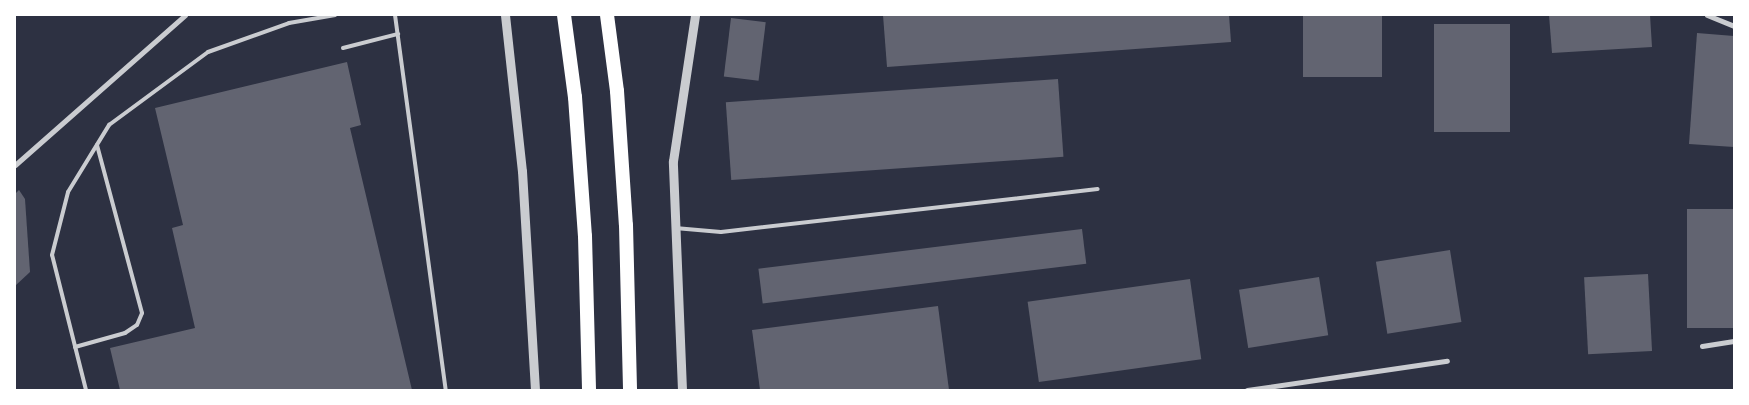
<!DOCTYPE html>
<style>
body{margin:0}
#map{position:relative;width:1749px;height:405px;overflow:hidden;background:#2d3142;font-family:Lato,sans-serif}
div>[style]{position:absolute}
.building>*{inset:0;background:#626471;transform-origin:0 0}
.service>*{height:4px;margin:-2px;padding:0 2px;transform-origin:2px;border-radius:2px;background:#caccd0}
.minor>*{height:5px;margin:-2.5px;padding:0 2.5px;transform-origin:2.5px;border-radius:2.5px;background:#caccd0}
.tertiary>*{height:9px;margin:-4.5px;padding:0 4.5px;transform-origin:4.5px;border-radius:4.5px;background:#caccd0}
.trunk>*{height:14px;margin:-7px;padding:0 7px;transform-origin:7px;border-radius:7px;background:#fff}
span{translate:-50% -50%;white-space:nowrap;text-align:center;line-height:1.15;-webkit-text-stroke:4px #fff;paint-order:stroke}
.frame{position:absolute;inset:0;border:16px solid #fff;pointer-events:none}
</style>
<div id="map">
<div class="building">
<div style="clip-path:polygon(883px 15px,1229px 15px,1231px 42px,887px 67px)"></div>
<div style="left:1303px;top:15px;width:79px;height:62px"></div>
<div style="clip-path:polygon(1549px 15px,1650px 15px,1652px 47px,1552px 53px)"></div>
<div style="left:731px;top:18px;width:35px;height:59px;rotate:7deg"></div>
<div style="left:1434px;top:24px;width:76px;height:108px"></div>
<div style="clip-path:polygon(1697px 33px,1734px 36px,1734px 147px,1689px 144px)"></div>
<div style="clip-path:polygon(347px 62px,361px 125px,350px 128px,412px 390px,120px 390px,110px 348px,195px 328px,172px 228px,183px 225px,155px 108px)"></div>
<div style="left:1058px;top:79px;width:78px;height:333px;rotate:86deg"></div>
<div style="clip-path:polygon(19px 190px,25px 199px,30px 272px,15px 286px,15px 194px)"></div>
<div style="left:1734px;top:209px;width:119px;height:47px;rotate:90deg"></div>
<div style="left:1082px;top:229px;width:35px;height:326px;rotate:83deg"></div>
<div style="left:1450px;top:250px;width:73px;height:75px;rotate:81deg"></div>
<div style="left:1648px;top:274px;width:77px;height:64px;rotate:87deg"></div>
<div style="left:1319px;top:277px;width:59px;height:81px;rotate:81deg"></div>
<div style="left:1190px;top:279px;width:81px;height:164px;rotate:82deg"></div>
<div style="clip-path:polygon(938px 306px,949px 390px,760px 390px,752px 330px)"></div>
</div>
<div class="service">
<div style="left:395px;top:15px;width:378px;rotate:82.3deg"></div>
<div style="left:343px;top:48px;width:57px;rotate:-14.3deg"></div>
<div style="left:675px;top:228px;width:46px;rotate:5deg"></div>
<div style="left:721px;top:232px;width:379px;rotate:-6.5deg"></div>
<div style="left:75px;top:347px;width:52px;rotate:-15.6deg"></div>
<div style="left:125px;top:333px;width:14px;rotate:-34deg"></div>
<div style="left:137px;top:325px;width:13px;rotate:-67deg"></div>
<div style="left:142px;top:313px;width:174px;rotate:-105deg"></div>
<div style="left:86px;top:390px;width:139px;rotate:-104.1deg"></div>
<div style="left:52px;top:255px;width:65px;rotate:-75.7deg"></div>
<div style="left:68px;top:192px;width:79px;rotate:-58.5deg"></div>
<div style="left:109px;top:125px;width:123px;rotate:-36.4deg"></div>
<div style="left:208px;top:52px;width:86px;rotate:-19.7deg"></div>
<div style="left:289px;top:23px;width:47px;rotate:-9.9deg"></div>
</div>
<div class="minor">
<div style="left:1707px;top:15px;width:29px;rotate:22deg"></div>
<div style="left:15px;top:165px;width:227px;rotate:-41.4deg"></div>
<div style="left:1702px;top:346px;width:32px;rotate:-9deg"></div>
<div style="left:1247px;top:390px;width:202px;rotate:-8.3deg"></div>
</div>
<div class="tertiary">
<div style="left:505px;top:15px;width:157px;rotate:83.8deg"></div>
<div style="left:522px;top:171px;width:219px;rotate:86.6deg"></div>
<div style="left:682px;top:390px;width:229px;rotate:-92.3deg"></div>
<div style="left:673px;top:161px;width:148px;rotate:-81.4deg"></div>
</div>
<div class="trunk">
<div style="left:564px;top:15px;width:83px;rotate:82.4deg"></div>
<div style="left:575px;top:97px;width:139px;rotate:85.9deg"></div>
<div style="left:585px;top:236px;width:154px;rotate:88.5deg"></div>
<div style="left:607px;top:15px;width:77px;rotate:82.5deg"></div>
<div style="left:617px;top:91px;width:134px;rotate:86.2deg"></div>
<div style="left:626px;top:225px;width:165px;rotate:88.6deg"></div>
</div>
<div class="frame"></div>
</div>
